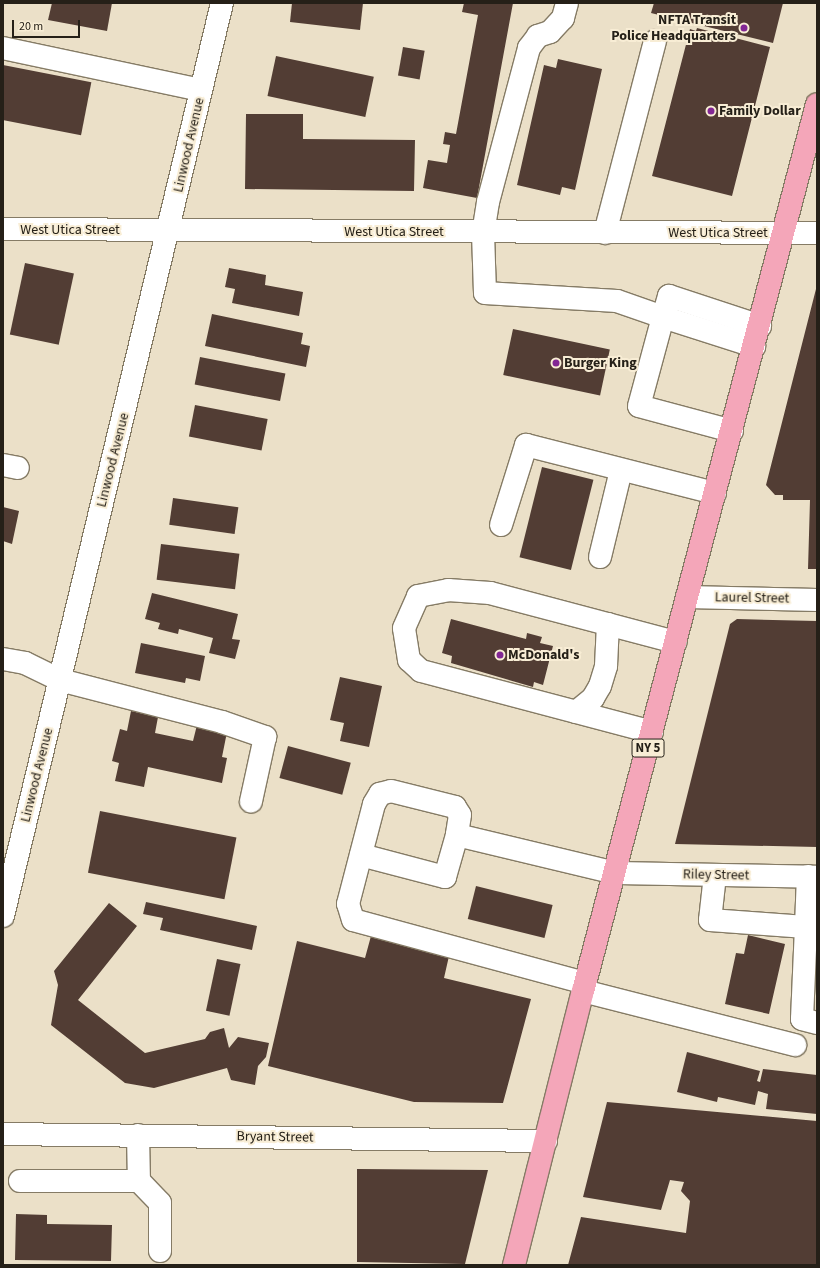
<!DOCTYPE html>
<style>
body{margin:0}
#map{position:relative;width:820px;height:1268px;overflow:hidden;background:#ebe0c8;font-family:"Source Sans 3",sans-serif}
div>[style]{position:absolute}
.building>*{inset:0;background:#523d34;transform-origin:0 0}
.roads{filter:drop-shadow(1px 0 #857b65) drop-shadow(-1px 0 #857b65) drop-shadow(0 1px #857b65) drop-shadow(0 -1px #857b65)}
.minor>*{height:22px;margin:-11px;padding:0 11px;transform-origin:11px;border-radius:11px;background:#fff}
.major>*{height:22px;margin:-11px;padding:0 11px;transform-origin:11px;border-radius:11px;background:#f4a6b9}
.dots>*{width:11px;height:11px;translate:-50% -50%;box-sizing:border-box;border:2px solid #f8edd5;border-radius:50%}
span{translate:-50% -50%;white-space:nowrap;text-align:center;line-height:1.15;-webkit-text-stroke:4px #f8edd5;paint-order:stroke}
.shield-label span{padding:1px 3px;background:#f8edd5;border:1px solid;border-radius:3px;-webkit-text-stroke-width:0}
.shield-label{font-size:13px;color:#252018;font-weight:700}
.poi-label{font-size:14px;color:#252018;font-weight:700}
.right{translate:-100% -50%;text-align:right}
.left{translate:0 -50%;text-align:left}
.street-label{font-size:14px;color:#252018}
.frame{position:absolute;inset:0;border:4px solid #252018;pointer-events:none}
.scale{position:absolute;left:12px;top:20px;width:68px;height:18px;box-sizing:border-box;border:2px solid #252018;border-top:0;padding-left:5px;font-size:12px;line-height:14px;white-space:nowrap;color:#252018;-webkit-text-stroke:3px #f8edd5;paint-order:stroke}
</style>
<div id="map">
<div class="building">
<div style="clip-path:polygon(52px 3px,112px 3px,107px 31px,48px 20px)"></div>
<div style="clip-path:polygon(292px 3px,363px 3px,360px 30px,290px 22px)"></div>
<div style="clip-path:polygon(464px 3px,513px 3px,477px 198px,423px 188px,428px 160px,447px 163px,450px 145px,443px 144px,445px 132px,456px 134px,478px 15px,462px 12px)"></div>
<div style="clip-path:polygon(654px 3px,783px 3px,773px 43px,651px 13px)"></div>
<div style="clip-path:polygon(697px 28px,770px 47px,732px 196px,652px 176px,690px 29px,696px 31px)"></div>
<div style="left:403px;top:47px;width:22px;height:29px;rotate:10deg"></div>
<div style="left:276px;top:56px;width:100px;height:41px;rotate:12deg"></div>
<div style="clip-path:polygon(558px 59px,602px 69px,575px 190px,562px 187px,560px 195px,517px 185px,544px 65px,556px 68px)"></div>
<div style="left:3px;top:65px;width:90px;height:54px;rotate:11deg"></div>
<div style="clip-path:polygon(246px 114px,303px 114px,303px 139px,415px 140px,414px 191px,245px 189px)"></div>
<div style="left:25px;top:263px;width:50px;height:73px;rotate:12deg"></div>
<div style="clip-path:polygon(229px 268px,266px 275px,265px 285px,303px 292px,299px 316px,232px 303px,235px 289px,225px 287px)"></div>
<div style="clip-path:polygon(816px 289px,817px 289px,817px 569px,808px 569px,810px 500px,783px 500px,783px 495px,775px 495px,766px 485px)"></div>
<div style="clip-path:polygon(212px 314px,303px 333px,301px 344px,310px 346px,306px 367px,205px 346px)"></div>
<div style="left:513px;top:329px;width:99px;height:47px;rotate:12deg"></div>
<div style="left:200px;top:357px;width:87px;height:28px;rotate:11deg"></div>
<div style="left:195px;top:405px;width:74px;height:32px;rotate:11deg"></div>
<div style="left:542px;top:467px;width:53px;height:93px;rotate:14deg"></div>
<div style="left:173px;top:498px;width:66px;height:27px;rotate:8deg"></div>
<div style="clip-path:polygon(3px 507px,19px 511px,12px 544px,3px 541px)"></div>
<div style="left:161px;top:544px;width:79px;height:36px;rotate:7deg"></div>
<div style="clip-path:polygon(152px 593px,238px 614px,232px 639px,240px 640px,235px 659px,209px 653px,213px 638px,179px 629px,178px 634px,158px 629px,160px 623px,145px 619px)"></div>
<div style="clip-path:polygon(451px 619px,526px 639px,527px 633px,542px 637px,540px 643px,553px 646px,543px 685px,534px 682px,533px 687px,451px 663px,452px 656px,442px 653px)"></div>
<div style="clip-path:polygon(737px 619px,817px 621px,817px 847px,675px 844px,730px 624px)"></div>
<div style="clip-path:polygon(141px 643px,205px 656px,200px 681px,186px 678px,185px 683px,135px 673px)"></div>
<div style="clip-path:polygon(340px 677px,382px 686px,369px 747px,340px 741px,344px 723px,330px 720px)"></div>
<div style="clip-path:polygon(131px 711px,158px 717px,155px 733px,193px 741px,197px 725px,227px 732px,222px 757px,227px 758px,222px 783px,148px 767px,144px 787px,115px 781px,119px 763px,112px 761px,120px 729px,127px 731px)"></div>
<div style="left:288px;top:746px;width:65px;height:33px;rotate:15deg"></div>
<div style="left:100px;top:811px;width:139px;height:63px;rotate:11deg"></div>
<div style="left:476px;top:886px;width:79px;height:34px;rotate:14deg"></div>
<div style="clip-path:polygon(146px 902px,257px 926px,252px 950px,160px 930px,163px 918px,143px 914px)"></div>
<div style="clip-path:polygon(109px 903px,137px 926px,78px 1000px,145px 1053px,205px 1039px,210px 1032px,224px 1028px,229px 1048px,238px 1037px,269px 1043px,266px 1057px,258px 1066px,255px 1085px,231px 1080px,227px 1068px,154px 1088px,125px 1083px,51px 1025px,58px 985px,54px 971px)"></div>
<div style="clip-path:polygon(748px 935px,785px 944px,769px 1014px,725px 1004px,736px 953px,744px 954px)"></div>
<div style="clip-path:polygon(371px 936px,449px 956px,444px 978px,531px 999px,503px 1103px,414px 1102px,268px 1066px,297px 941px,365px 958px)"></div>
<div style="left:217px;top:959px;width:24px;height:53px;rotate:12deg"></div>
<div style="clip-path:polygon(687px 1052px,760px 1071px,757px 1081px,760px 1082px,763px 1069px,817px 1075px,817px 1114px,766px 1109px,768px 1094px,758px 1091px,755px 1105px,718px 1097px,717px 1102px,677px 1092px)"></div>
<div style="clip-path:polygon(607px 1102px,817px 1121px,817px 1265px,568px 1265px,581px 1217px,686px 1233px,690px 1201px,681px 1191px,684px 1182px,670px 1180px,661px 1210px,583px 1197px)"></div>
<div style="clip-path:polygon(357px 1169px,488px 1170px,465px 1264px,357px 1262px)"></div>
<div style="clip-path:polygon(16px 1214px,47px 1215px,47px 1224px,112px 1225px,111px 1261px,15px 1260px)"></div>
</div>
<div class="roads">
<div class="minor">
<div style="left:567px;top:3px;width:16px;rotate:105deg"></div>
<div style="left:563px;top:18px;width:19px;rotate:133deg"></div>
<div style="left:550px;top:32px;width:13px;rotate:162deg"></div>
<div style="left:538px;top:36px;width:15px;rotate:127deg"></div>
<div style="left:529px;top:48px;width:159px;rotate:104.9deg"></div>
<div style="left:488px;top:202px;width:31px;rotate:99deg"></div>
<div style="left:483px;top:233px;width:60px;rotate:88.1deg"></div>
<div style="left:485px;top:293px;width:132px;rotate:3.5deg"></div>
<div style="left:617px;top:301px;width:49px;rotate:19.2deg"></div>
<div style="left:663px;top:317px;width:22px;rotate:-74deg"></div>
<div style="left:669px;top:296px;width:96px;rotate:18.2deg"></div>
<div style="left:3px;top:48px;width:202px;rotate:12deg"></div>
<div style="left:3px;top:229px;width:814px;rotate:0.28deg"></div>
<div style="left:605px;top:233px;width:198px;rotate:-75.4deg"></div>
<div style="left:732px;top:431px;width:96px;rotate:-165deg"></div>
<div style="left:639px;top:406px;width:92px;rotate:-74.9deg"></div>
<div style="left:663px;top:317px;width:96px;rotate:17.7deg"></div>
<div style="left:3px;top:465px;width:15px;rotate:11deg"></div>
<div style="left:501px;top:525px;width:84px;rotate:-72.6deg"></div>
<div style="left:526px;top:445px;width:195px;rotate:14.3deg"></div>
<div style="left:600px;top:557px;width:89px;rotate:-76.4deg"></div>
<div style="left:687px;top:597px;width:130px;rotate:1.3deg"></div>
<div style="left:3px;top:659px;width:22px;rotate:10deg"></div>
<div style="left:25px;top:663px;width:39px;rotate:26deg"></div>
<div style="left:60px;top:680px;width:167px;rotate:14.5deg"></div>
<div style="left:222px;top:722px;width:46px;rotate:19.2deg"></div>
<div style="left:265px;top:737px;width:66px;rotate:102.3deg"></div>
<div style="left:576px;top:712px;width:22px;rotate:-39deg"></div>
<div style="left:593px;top:698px;width:14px;rotate:-60deg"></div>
<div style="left:600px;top:686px;width:21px;rotate:-73deg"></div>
<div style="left:606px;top:666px;width:42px;rotate:-87.3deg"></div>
<div style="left:652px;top:732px;width:239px;rotate:-165.2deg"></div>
<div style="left:421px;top:671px;width:16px;rotate:-137deg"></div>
<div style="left:409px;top:660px;width:32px;rotate:-99deg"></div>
<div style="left:404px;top:628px;width:35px;rotate:-66deg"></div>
<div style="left:418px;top:596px;width:31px;rotate:-11deg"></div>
<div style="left:448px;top:590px;width:42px;rotate:4.1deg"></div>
<div style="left:490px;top:593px;width:192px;rotate:14.8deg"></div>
<div style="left:361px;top:855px;width:87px;rotate:14.7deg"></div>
<div style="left:445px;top:877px;width:44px;rotate:-74.1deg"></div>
<div style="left:715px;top:875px;width:45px;rotate:96.3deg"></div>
<div style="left:710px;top:920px;width:96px;rotate:4.2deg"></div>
<div style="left:806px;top:927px;width:92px;rotate:92.5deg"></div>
<div style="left:802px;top:1019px;width:16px;rotate:15deg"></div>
<div style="left:3px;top:916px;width:939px;rotate:-76.51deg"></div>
<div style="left:806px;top:927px;width:51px;rotate:-87.8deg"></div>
<div style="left:585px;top:983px;width:240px;rotate:-164.8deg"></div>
<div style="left:353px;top:920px;width:17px;rotate:-107deg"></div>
<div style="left:348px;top:904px;width:103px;rotate:-75.4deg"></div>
<div style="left:374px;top:804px;width:12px;rotate:-59deg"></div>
<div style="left:380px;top:794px;width:11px;rotate:-15deg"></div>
<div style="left:391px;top:791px;width:66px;rotate:14deg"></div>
<div style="left:455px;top:807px;width:9px;rotate:58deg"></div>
<div style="left:460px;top:815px;width:20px;rotate:99deg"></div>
<div style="left:457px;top:835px;width:163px;rotate:13.5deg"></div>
<div style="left:615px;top:873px;width:202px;rotate:1.1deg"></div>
<div style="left:583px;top:991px;width:219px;rotate:14.3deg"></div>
<div style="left:3px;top:1134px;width:543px;rotate:0.74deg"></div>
<div style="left:138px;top:1135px;width:46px;rotate:88.8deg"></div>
<div style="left:139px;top:1181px;width:30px;rotate:46deg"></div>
<div style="left:160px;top:1203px;width:48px;rotate:90deg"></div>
<div style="left:20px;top:1181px;width:119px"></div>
</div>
<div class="major">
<div style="left:514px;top:1265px;width:283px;rotate:-75.9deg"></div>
<div style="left:583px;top:991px;width:917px;rotate:-75.22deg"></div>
</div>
</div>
<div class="dots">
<div style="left:744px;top:28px;background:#822794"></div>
<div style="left:711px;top:111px;background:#822794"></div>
<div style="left:556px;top:363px;background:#822794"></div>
<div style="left:500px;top:655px;background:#822794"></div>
</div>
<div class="shield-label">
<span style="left:648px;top:748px">NY 5</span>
</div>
<div class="poi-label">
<span class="right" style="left:736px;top:28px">NFTA Transit<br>Police Headquarters</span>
<span class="left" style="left:719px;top:111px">Family Dollar</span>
<span class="left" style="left:564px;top:363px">Burger King</span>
<span class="left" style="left:508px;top:655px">McDonald's</span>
</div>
<div class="street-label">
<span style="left:189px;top:145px;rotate:-77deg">Linwood Avenue</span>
<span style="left:70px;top:230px">West Utica Street</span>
<span style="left:394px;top:232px">West Utica Street</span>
<span style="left:718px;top:233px">West Utica Street</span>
<span style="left:113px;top:460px;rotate:-76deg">Linwood Avenue</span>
<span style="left:752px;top:598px;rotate:1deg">Laurel Street</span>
<span style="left:37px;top:775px;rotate:-76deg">Linwood Avenue</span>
<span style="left:716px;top:875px;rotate:1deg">Riley Street</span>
<span style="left:275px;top:1137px;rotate:1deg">Bryant Street</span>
</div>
<div class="frame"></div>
<div class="scale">20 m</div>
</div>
